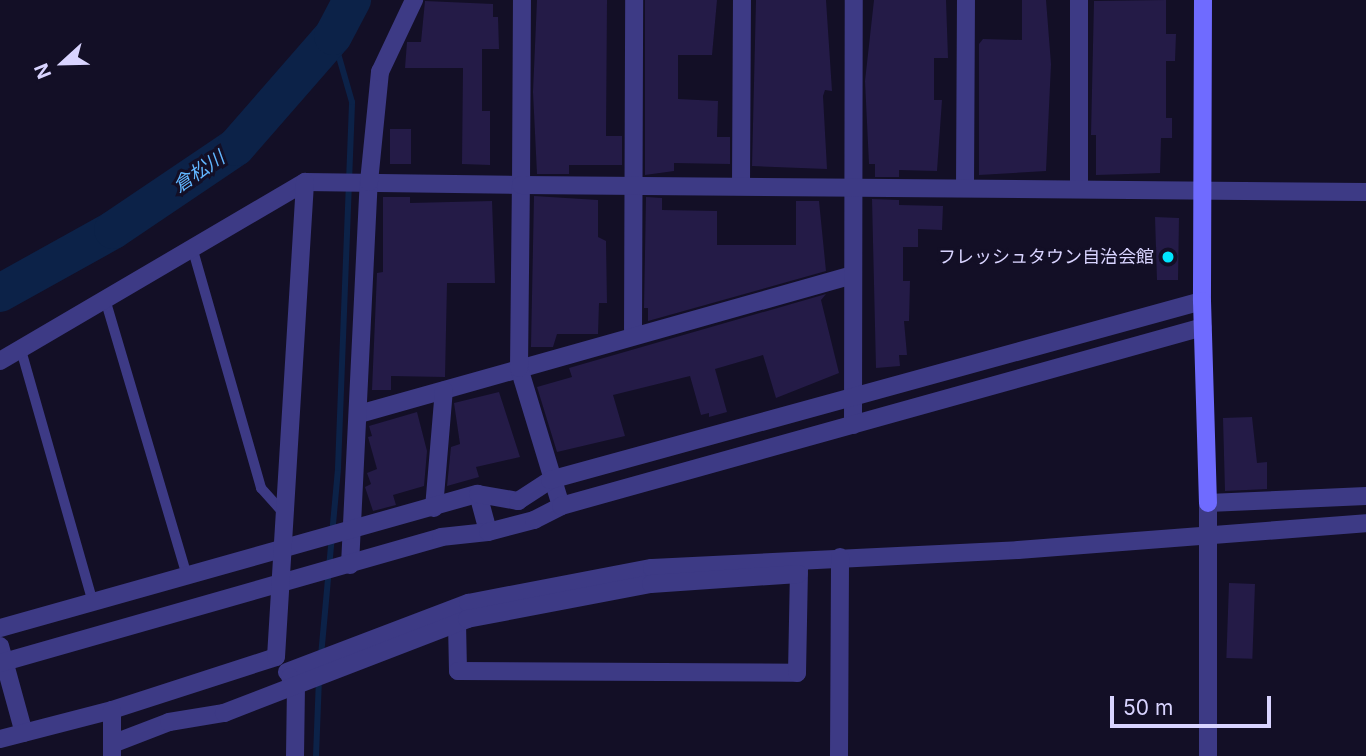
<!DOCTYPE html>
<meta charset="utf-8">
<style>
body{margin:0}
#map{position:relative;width:1366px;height:756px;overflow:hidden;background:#130f26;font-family:Inter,"Noto Sans JP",sans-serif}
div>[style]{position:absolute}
.stream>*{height:6px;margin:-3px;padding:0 3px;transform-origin:3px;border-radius:3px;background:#0c2248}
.river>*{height:38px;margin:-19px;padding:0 19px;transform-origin:19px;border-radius:19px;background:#0c2248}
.building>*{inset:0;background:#241b47;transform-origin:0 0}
.lane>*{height:10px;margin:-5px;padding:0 5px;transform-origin:5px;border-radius:5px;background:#3d3a85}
.street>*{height:18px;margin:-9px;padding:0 9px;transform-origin:9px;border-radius:9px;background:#3d3a85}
.secondary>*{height:18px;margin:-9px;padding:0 9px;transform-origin:9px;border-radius:9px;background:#6f6bff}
.dots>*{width:19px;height:19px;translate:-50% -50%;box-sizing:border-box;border:4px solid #130f26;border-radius:50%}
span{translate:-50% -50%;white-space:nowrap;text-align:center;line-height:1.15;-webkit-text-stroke:6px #130f26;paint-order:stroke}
.poi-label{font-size:18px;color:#d9d4ff}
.right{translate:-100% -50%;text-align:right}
.water-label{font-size:19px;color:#62b6ff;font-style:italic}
.north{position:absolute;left:28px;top:28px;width:70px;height:70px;-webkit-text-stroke:5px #130f26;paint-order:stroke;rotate:248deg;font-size:19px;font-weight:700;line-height:28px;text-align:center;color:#d9d4ff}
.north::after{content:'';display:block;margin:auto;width:24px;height:32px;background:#d9d4ff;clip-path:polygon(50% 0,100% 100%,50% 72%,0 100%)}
.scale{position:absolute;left:1110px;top:696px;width:161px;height:32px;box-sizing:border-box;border:4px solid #d9d4ff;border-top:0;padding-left:9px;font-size:21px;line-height:24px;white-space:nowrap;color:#d9d4ff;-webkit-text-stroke:5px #130f26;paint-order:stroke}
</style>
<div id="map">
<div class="stream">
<div style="left:321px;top:656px;width:189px;rotate:-84.8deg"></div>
<div style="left:338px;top:468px;width:366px;rotate:-87.8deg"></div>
<div style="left:352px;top:102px;width:69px;rotate:-106.1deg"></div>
<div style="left:316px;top:756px;width:78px;rotate:-87.8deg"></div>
</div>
<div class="river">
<div style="left:0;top:293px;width:129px;rotate:-29.1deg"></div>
<div style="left:113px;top:230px;width:148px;rotate:-34deg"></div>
<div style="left:236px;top:147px;width:147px;rotate:-48.9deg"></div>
<div style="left:333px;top:36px;width:41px;rotate:-62.2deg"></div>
</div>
<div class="building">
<div style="clip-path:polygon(537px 0,607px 0,606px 136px,622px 136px,622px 165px,569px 165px,569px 174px,537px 174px,533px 92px)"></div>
<div style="clip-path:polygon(645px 0,717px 0,712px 55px,678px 55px,678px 99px,718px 101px,717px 137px,730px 137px,730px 164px,674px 163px,674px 171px,645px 175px)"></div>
<div style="clip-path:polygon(756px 0,826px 0,832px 91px,825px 90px,823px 96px,827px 169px,752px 166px)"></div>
<div style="clip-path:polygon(874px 0,946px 0,948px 58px,934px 58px,934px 100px,942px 100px,937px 171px,899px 170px,899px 177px,875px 177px,875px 164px,869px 164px,865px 81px)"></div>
<div style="clip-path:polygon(1022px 0,1046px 0,1051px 64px,1046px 171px,979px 175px,979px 44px,983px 39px,1022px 40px)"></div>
<div style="clip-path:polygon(1166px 0,1166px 34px,1176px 34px,1175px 61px,1166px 61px,1166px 118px,1172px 118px,1172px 138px,1161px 138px,1160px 173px,1096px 175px,1096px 135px,1091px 135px,1094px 1px)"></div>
<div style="clip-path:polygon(425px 1px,493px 4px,493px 17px,498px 17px,499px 49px,482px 49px,482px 111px,490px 111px,490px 165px,462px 164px,463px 68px,405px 68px,407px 42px,421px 42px)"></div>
<div style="left:390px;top:129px;width:21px;height:35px"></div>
<div style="clip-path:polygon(534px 196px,598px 200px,598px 237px,606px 241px,607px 303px,599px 303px,598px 334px,557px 334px,553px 347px,531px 347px)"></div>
<div style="clip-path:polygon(383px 197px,410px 197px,410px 203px,492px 201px,495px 283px,447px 283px,445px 377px,391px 376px,391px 390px,372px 390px,377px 273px,383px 272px)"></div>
<div style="clip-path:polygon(646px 197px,662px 198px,662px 210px,717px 211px,717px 245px,796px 245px,796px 201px,819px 201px,826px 271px,648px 321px,648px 308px,644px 308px)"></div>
<div style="clip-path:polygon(872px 199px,899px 200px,899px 205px,943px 206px,942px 230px,918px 229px,918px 247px,903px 247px,903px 281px,910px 281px,909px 321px,904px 321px,907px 355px,899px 355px,900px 366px,876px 368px)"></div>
<div style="clip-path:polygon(1155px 217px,1179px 218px,1178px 280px,1157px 280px)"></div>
<div style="clip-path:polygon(826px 294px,821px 300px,839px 373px,776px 398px,763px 355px,715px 369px,727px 412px,709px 417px,709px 413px,701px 415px,690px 376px,613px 395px,625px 436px,557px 452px,537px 387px,572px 377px,569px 368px)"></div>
<div style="clip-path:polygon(499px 392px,520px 457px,476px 467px,479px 477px,447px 486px,451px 447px,460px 444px,454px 403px)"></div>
<div style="clip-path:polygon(417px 412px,427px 451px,424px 486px,393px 495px,396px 505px,373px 511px,365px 487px,371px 484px,367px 473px,377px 469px,368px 437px,372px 436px,369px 426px)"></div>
<div style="clip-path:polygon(1252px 417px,1257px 463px,1267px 462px,1267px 489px,1225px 491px,1223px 418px)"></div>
<div style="left:1229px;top:583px;width:26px;height:75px;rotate:2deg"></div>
</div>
<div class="lane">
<div style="left:192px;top:247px;width:251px;rotate:74deg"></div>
<div style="left:261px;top:488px;width:31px;rotate:48deg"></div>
<div style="left:105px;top:299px;width:289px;rotate:73.5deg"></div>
<div style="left:21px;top:350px;width:262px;rotate:74.1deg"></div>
</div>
<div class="street">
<div style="left:741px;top:186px;width:186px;rotate:-89.7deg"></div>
<div style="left:965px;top:187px;width:187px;rotate:-89.7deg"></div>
<div style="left:1079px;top:188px;width:188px;rotate:-90deg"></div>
<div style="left:633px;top:335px;width:335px;rotate:-89.8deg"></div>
<div style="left:0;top:361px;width:354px;rotate:-30.4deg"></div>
<div style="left:305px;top:182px;width:216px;rotate:0.8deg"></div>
<div style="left:521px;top:185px;width:185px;rotate:-89.7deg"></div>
<div style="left:359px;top:414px;width:513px;rotate:-15.72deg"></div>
<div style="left:853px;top:425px;width:425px;rotate:-89.9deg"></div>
<div style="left:478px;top:494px;width:39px;rotate:75deg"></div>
<div style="left:561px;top:506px;width:144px;rotate:-106.9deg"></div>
<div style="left:519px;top:368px;width:183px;rotate:-89.4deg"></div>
<div style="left:521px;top:185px;width:845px;rotate:0.47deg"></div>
<div style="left:434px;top:508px;width:118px;rotate:-85.2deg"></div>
<div style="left:350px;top:565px;width:383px;rotate:-87.2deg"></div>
<div style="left:369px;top:182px;width:111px;rotate:-84.3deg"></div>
<div style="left:380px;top:72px;width:80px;rotate:-64.7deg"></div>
<div style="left:457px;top:623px;width:48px;rotate:88.8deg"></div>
<div style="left:458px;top:671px;width:339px;rotate:0.3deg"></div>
<div style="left:797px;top:673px;width:109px;rotate:-88.9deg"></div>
<div style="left:0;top:628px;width:496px;rotate:-15.7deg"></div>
<div style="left:478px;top:494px;width:41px;rotate:9.9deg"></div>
<div style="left:518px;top:501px;width:38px;rotate:-33deg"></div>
<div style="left:550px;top:480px;width:676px;rotate:-15.35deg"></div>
<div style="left:0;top:646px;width:90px;rotate:74.6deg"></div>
<div style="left:0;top:663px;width:459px;rotate:-15.9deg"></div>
<div style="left:441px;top:537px;width:47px;rotate:-6.1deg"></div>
<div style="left:488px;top:532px;width:48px;rotate:-14.6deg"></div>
<div style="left:534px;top:520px;width:30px;rotate:-27deg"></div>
<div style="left:561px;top:506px;width:666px;rotate:-15.58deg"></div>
<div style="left:287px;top:672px;width:194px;rotate:-20.9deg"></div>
<div style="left:468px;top:603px;width:187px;rotate:-10.8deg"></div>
<div style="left:652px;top:568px;width:366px;rotate:-2.8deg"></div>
<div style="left:1018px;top:550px;width:349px;rotate:-4.4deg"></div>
<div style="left:290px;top:677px;width:10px;rotate:53deg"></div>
<div style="left:296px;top:685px;width:71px;rotate:90.8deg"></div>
<div style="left:0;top:739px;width:116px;rotate:-14.5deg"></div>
<div style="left:112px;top:710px;width:172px;rotate:-17.9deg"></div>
<div style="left:276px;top:657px;width:476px;rotate:-86.5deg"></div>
<div style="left:112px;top:744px;width:61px;rotate:-21.1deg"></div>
<div style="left:169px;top:722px;width:56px;rotate:-9.3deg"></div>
<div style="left:224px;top:713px;width:261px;rotate:-21.1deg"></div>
<div style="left:467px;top:619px;width:187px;rotate:-10.8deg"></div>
<div style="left:651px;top:584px;width:148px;rotate:-3.9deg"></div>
<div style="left:112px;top:756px;width:46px;rotate:-90deg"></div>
<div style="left:839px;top:756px;width:199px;rotate:-89.7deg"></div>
<div style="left:1208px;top:756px;width:253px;rotate:-90deg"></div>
<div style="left:1208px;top:503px;width:158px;rotate:-2.5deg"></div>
</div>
<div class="secondary">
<div style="left:1203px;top:0;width:301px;rotate:90.2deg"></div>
<div style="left:1202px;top:301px;width:202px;rotate:88.3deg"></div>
</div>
<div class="dots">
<div style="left:1168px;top:257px;background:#00e5ff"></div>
</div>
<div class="poi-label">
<span class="right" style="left:1154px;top:257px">フレッシュタウン自治会館</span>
</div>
<div class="water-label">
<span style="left:199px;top:172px;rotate:-34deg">倉松川</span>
</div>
<div class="north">N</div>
<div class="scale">50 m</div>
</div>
